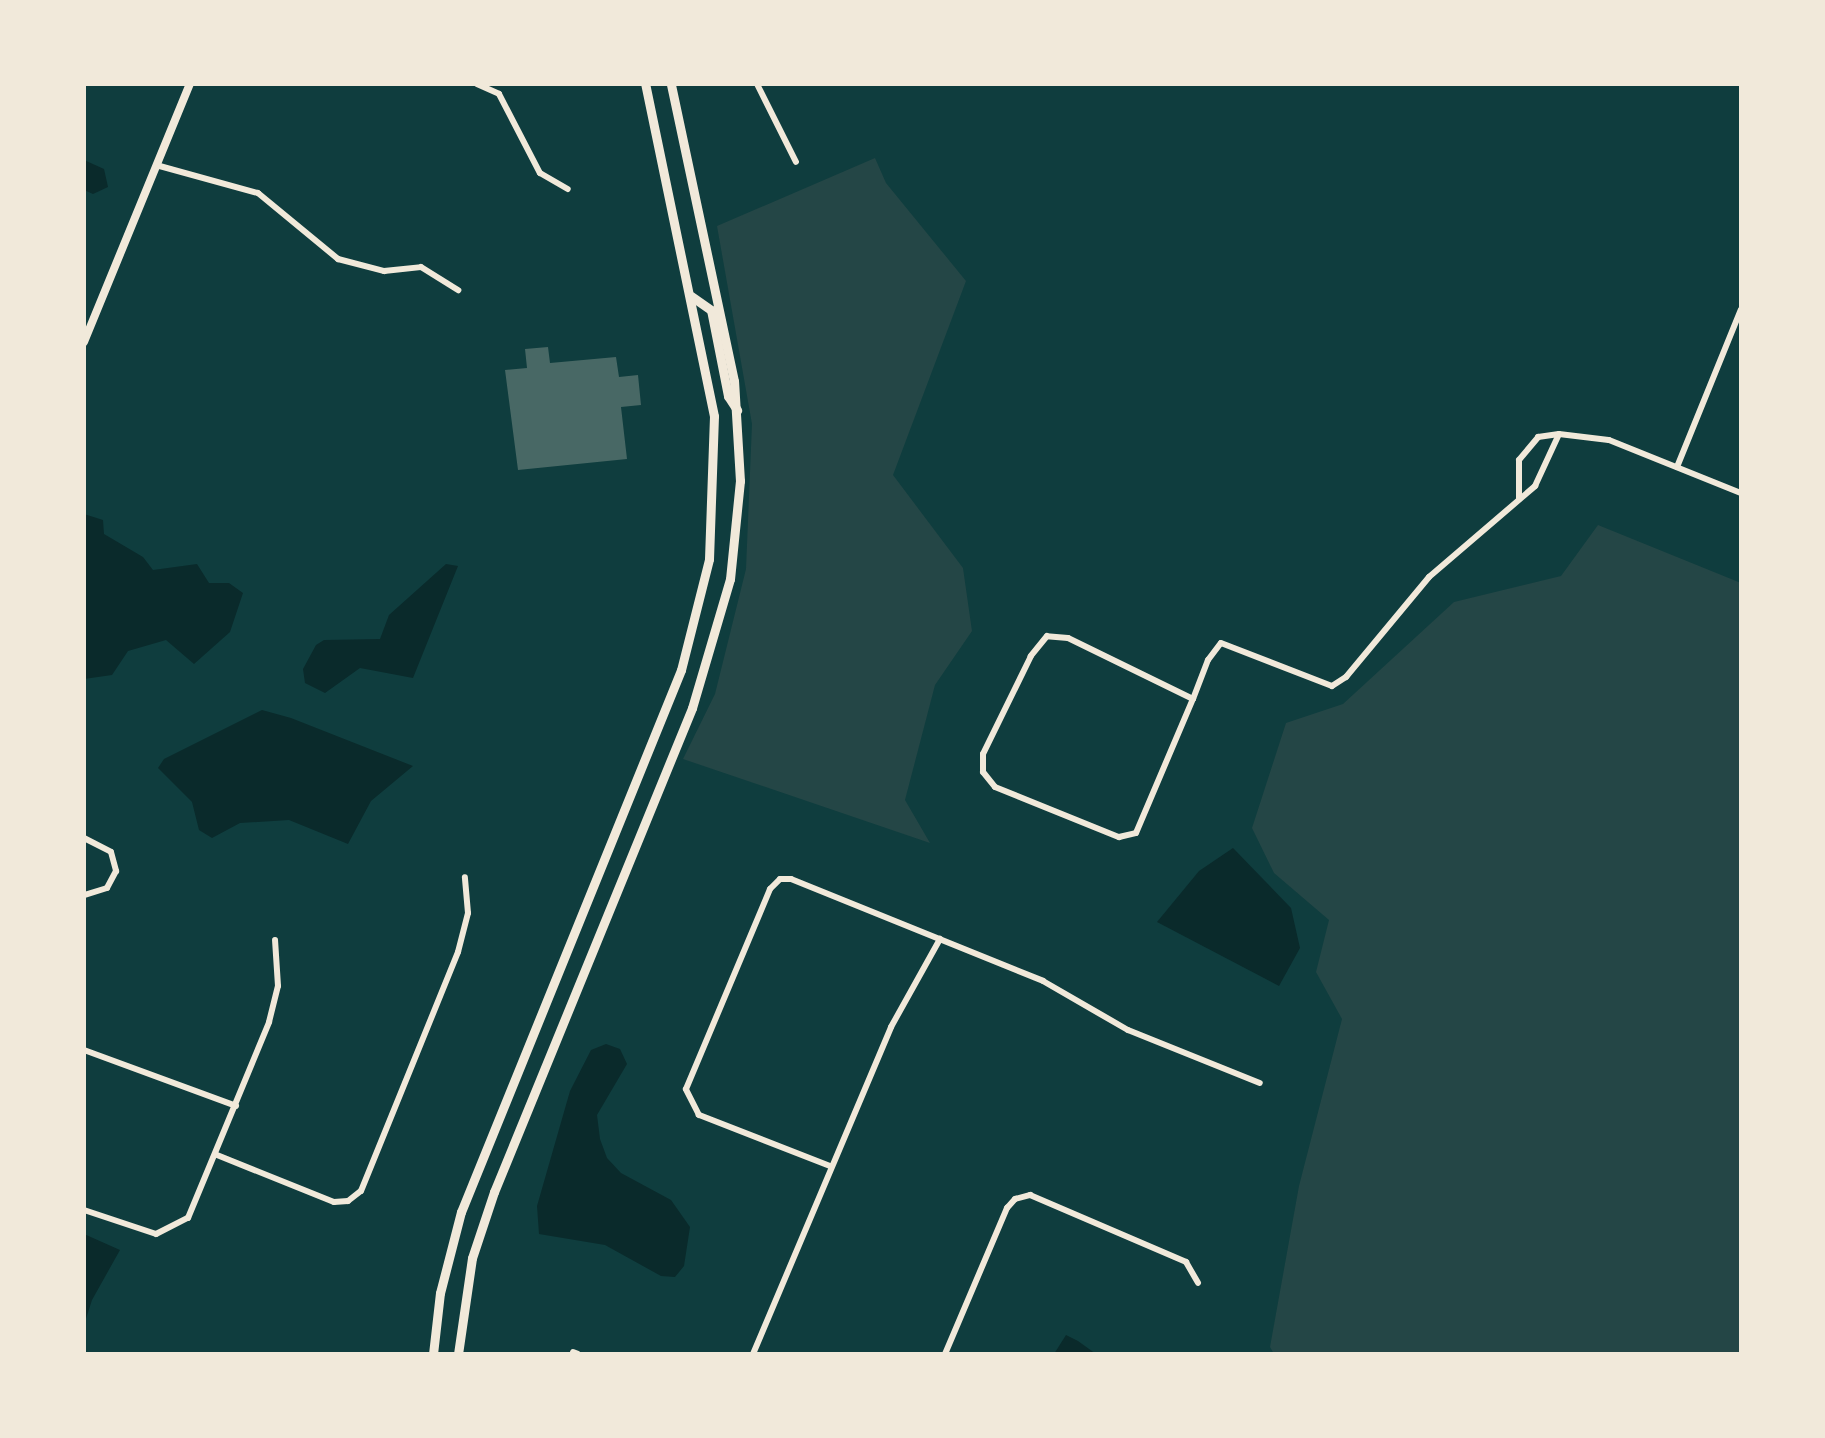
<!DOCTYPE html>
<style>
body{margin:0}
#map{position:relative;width:1825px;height:1438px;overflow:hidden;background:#0f3d3e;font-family:"Public Sans",sans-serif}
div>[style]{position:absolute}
.green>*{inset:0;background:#244646}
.water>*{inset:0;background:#0a2a2b}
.building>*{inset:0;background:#486865}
.minor>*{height:6px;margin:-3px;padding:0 3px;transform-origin:3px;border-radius:3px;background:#f1e9da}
.tertiary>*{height:8px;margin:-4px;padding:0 4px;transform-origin:4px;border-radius:4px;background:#f1e9da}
.secondary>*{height:9px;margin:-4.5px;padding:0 4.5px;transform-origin:4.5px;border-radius:4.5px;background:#f1e9da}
span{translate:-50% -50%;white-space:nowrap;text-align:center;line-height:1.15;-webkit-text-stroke:8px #f1e9da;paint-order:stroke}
.frame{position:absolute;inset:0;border:86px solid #f1e9da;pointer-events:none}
</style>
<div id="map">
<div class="green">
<div style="clip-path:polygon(875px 158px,886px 183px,966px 281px,893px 475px,963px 568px,972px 631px,935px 685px,905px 800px,930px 843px,683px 759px,715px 694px,746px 569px,752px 424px,717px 226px)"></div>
<div style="clip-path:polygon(1598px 525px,1741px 583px,1741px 1354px,1274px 1354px,1270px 1347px,1299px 1186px,1342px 1019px,1316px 972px,1329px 920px,1274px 873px,1252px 828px,1286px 723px,1343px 704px,1454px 602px,1561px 576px)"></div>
</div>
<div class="water">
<div style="clip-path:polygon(84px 160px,104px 169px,108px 187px,93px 194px,84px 190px)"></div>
<div style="clip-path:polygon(84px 514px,103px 520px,104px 534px,143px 557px,153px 570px,197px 564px,209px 583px,229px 583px,243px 593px,230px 632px,194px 664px,166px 640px,128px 651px,112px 675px,84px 679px)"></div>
<div style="clip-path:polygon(446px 564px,458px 566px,413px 678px,360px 668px,325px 693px,305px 683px,303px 669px,316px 645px,324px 640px,380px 639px,389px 615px)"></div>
<div style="clip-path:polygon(262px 710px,291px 718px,413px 766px,371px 801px,348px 844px,289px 820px,240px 823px,212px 838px,199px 830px,192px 802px,158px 768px,164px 759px)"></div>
<div style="clip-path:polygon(1233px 848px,1291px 908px,1300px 948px,1279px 986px,1157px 922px,1199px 871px)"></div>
<div style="clip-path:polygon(606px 1044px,620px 1049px,627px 1064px,597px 1115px,600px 1139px,607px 1158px,621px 1173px,671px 1200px,690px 1227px,684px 1266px,675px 1277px,661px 1276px,605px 1245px,539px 1234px,537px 1206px,570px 1091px,591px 1050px)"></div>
<div style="clip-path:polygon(84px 1234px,120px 1250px,92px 1300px,84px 1325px)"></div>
<div style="clip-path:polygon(1066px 1335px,1078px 1341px,1096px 1354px,1054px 1354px)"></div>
</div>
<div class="building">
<div style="clip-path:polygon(548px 347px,550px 363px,616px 357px,619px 377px,638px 375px,641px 405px,621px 407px,627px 459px,518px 470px,505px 370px,527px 368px,525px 349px)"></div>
</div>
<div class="minor">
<div style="left:477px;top:84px;width:24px;rotate:24deg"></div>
<div style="left:499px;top:94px;width:89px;rotate:62.6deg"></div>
<div style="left:540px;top:173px;width:32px;rotate:30deg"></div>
<div style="left:757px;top:84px;width:87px;rotate:63.4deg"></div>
<div style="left:156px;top:165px;width:106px;rotate:15.4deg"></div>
<div style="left:258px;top:193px;width:104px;rotate:39.5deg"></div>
<div style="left:338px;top:259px;width:48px;rotate:14.6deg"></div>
<div style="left:384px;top:271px;width:37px;rotate:-6deg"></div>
<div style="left:421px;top:267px;width:44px;rotate:31.9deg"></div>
<div style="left:1677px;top:467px;width:170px;rotate:-67.9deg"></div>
<div style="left:1519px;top:499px;width:39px;rotate:-90deg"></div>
<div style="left:1519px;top:460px;width:30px;rotate:-50deg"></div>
<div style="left:1538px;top:437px;width:21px;rotate:-8deg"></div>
<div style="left:1559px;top:434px;width:50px;rotate:6.8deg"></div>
<div style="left:1609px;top:440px;width:142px;rotate:21.9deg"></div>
<div style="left:1193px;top:699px;width:139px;rotate:-154deg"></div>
<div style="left:1068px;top:638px;width:21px;rotate:-175deg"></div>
<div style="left:1047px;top:636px;width:26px;rotate:129deg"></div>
<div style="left:1031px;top:656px;width:109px;rotate:116.1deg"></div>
<div style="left:983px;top:754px;width:18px;rotate:90deg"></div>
<div style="left:983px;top:772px;width:19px;rotate:51deg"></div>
<div style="left:995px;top:787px;width:134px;rotate:22deg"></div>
<div style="left:1119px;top:837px;width:17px;rotate:-13deg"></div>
<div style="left:1136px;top:833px;width:146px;rotate:-67deg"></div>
<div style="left:1193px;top:699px;width:42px;rotate:-69deg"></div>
<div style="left:1208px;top:660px;width:21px;rotate:-53deg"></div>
<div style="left:1221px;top:643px;width:119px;rotate:21.2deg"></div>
<div style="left:1332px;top:686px;width:17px;rotate:-33deg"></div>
<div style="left:1346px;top:677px;width:130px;rotate:-50.3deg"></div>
<div style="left:1429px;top:577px;width:140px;rotate:-40.6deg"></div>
<div style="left:1535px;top:486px;width:57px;rotate:-65.2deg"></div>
<div style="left:84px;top:838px;width:30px;rotate:27deg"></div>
<div style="left:111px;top:852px;width:20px;rotate:75deg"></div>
<div style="left:116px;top:871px;width:19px;rotate:118deg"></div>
<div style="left:107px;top:888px;width:24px;rotate:163deg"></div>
<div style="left:84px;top:1050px;width:162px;rotate:20.2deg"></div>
<div style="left:217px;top:1155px;width:126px;rotate:21.9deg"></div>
<div style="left:334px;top:1202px;width:14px;rotate:-4deg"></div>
<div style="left:348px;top:1201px;width:16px;rotate:-38deg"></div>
<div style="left:361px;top:1191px;width:258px;rotate:-67.9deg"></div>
<div style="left:458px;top:952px;width:40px;rotate:-75.6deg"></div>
<div style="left:468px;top:913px;width:36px;rotate:-95deg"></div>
<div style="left:830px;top:1166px;width:141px;rotate:-158.7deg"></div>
<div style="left:699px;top:1115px;width:29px;rotate:-117deg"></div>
<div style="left:686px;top:1089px;width:217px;rotate:-67.2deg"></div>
<div style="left:770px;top:889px;width:14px;rotate:-45deg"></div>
<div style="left:780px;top:879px;width:11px"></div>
<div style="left:791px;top:879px;width:272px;rotate:22deg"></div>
<div style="left:1043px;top:981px;width:98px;rotate:30deg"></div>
<div style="left:1128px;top:1030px;width:142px;rotate:21.9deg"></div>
<div style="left:84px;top:1210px;width:76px;rotate:18.4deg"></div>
<div style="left:156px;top:1234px;width:36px;rotate:-27deg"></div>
<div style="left:188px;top:1218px;width:212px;rotate:-67.5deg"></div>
<div style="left:269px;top:1022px;width:37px;rotate:-76deg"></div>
<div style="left:278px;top:986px;width:46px;rotate:-93.7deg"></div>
<div style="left:573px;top:1352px;width:5px;rotate:22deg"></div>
<div style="left:753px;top:1354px;width:355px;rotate:-67.1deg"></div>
<div style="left:891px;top:1027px;width:101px;rotate:-60.9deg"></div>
<div style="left:945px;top:1354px;width:159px;rotate:-67deg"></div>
<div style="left:1007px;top:1208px;width:12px;rotate:-48deg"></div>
<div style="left:1015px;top:1199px;width:16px;rotate:-15deg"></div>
<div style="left:1030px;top:1195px;width:170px;rotate:23.2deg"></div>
<div style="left:1186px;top:1262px;width:24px;rotate:60deg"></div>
</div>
<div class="tertiary">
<div style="left:84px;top:342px;width:279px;rotate:-67.7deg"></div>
</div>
<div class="secondary">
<div style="left:691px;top:296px;width:24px;rotate:35deg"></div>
<div style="left:711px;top:310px;width:88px;rotate:78.8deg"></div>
<div style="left:728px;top:396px;width:17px;rotate:57deg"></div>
<div style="left:433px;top:1354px;width:61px;rotate:-83.5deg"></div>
<div style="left:440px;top:1293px;width:84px;rotate:-75.5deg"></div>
<div style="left:461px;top:1212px;width:585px;rotate:-67.91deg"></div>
<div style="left:681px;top:670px;width:114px;rotate:-75.8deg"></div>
<div style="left:709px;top:559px;width:143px;rotate:-88deg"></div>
<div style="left:714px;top:416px;width:339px;rotate:-101.7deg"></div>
<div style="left:458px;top:1354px;width:97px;rotate:-81.7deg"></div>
<div style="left:472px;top:1258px;width:70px;rotate:-71.6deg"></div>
<div style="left:494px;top:1192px;width:523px;rotate:-67.75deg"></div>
<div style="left:692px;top:708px;width:134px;rotate:-73.6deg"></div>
<div style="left:730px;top:579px;width:99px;rotate:-84.2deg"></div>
<div style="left:740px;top:481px;width:100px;rotate:-93.4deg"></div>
<div style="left:734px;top:381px;width:304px;rotate:-102deg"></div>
</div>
<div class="frame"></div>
</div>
